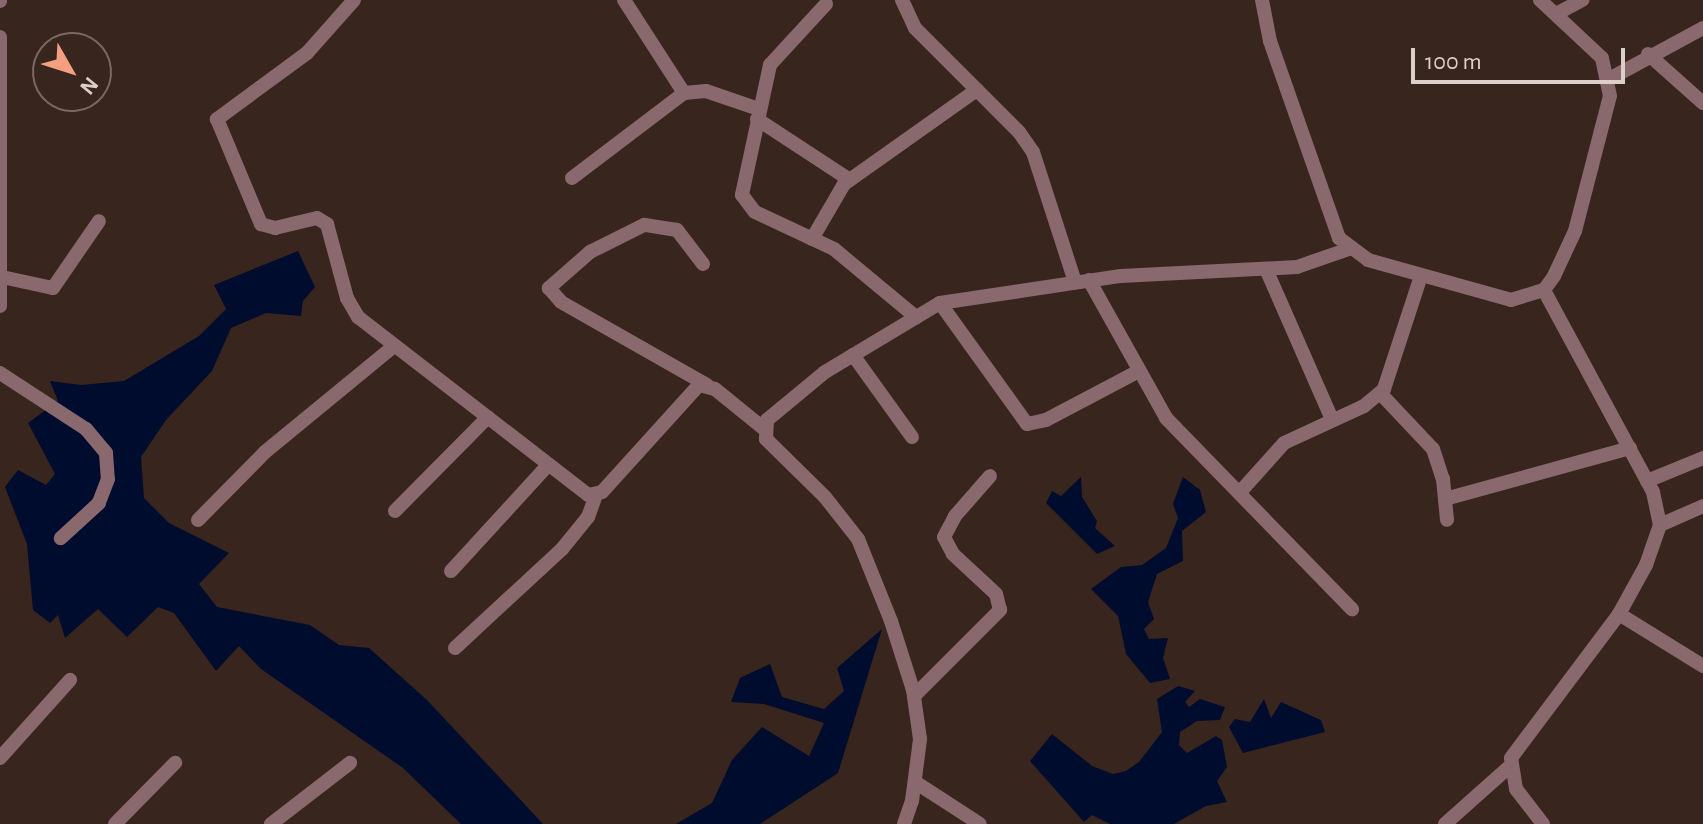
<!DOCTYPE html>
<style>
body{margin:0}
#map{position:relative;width:1703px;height:824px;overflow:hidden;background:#38251e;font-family:"Alegreya Sans",sans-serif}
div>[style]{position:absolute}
.water>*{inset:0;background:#000c2d}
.street>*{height:14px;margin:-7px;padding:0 7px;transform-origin:7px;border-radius:7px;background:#89696e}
span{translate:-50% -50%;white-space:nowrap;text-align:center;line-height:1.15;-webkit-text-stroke:8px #38251e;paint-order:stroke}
.north{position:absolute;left:32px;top:32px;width:80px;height:80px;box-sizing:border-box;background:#38251e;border:2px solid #7a6963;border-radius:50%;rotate:129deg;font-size:22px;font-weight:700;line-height:32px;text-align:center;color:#dccfca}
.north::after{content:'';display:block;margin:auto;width:28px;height:36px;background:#f2a07f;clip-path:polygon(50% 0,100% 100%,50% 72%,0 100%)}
.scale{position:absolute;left:1411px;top:48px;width:214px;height:36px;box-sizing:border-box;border:4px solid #dccfca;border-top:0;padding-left:10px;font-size:24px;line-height:28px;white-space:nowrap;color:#dccfca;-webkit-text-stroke:6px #38251e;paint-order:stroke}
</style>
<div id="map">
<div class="water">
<div style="clip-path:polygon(298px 251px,315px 287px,303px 301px,301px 316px,266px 313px,231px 328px,212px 371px,166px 420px,141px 457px,144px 498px,169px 523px,229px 553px,199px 584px,217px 607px,310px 625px,339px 645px,369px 648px,427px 700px,543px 824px,461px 824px,403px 768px,261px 669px,239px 646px,216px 671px,174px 613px,158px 607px,127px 637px,98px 609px,65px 638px,58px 615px,50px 623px,33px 610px,27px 544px,5px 487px,18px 470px,46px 485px,55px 474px,28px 423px,58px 401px,50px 381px,81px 385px,124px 381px,199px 336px,226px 309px,214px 285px)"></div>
<div style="clip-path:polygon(1081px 477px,1082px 497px,1097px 521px,1095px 528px,1115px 546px,1097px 554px,1046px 503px,1052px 491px,1061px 496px)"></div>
<div style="clip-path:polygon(1183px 477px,1200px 490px,1206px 512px,1182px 531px,1183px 561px,1157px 574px,1148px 602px,1154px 619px,1144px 629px,1149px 639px,1168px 638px,1163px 658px,1170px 679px,1150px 683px,1126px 654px,1118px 616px,1091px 589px,1121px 567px,1142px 565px,1166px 548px,1178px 518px,1173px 504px)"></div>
<div style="clip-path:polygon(882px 629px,838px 773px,760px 824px,676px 824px,712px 803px,732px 760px,762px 727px,809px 756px,824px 723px,764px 704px,731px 702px,740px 678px,770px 664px,782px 697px,824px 709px,844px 691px,837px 668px)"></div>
<div style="clip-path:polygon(1178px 686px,1195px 691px,1185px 702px,1189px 707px,1200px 699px,1225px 707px,1220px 720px,1197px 721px,1180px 732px,1179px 745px,1187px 753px,1216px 736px,1222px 740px,1227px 767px,1217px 781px,1227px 802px,1206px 806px,1174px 824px,1110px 824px,1092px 815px,1084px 822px,1030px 761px,1052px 734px,1092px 766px,1113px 774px,1126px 771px,1139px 762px,1162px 732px,1157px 699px)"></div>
<div style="clip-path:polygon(1264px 699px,1271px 718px,1281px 702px,1321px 720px,1325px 732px,1243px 753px,1229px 727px,1235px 719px,1250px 722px)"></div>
</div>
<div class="street">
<div style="left:354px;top:0;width:71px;rotate:131.6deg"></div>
<div style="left:307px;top:53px;width:112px;rotate:143.7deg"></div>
<div style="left:217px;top:119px;width:114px;rotate:67.3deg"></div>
<div style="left:261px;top:224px;width:15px;rotate:16deg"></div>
<div style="left:275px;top:228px;width:43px;rotate:-13.4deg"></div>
<div style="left:317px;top:218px;width:12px;rotate:31deg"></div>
<div style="left:327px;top:224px;width:77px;rotate:74.9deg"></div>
<div style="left:347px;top:298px;width:22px;rotate:60deg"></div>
<div style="left:358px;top:317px;width:291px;rotate:37.7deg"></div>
<div style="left:588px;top:495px;width:14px;rotate:-12deg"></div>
<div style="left:602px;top:492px;width:144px;rotate:-47.8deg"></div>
<div style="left:699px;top:385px;width:16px;rotate:14deg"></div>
<div style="left:715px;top:389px;width:62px;rotate:39.1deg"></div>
<div style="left:624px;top:0;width:111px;rotate:57.2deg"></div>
<div style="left:902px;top:0;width:31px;rotate:65deg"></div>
<div style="left:915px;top:28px;width:147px;rotate:45deg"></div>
<div style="left:1019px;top:132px;width:24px;rotate:55deg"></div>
<div style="left:1033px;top:152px;width:137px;rotate:72.1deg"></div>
<div style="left:1262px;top:0;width:42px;rotate:79deg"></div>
<div style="left:1270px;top:41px;width:209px;rotate:70.7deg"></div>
<div style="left:1339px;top:238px;width:36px;rotate:37deg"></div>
<div style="left:1368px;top:260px;width:148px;rotate:15.6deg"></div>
<div style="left:1511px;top:300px;width:34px;rotate:-17deg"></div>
<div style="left:1544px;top:290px;width:17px;rotate:-54deg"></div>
<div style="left:1554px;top:276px;width:50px;rotate:-65deg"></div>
<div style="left:1575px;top:231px;width:139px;rotate:-75.5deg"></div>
<div style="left:1610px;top:96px;width:39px;rotate:-102deg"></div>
<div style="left:1602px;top:58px;width:85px;rotate:-136.9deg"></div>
<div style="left:0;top:1px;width:1px;rotate:-90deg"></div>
<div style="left:826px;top:4px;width:83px;rotate:132.6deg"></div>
<div style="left:770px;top:65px;width:133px;rotate:102.2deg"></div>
<div style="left:742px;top:195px;width:21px;rotate:53deg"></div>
<div style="left:755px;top:212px;width:87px;rotate:25.1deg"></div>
<div style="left:834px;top:249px;width:107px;rotate:39.7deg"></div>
<div style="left:1556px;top:14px;width:30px;rotate:-28deg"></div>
<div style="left:0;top:37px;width:269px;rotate:90deg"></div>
<div style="left:1648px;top:54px;width:74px;rotate:41.7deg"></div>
<div style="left:1611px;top:78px;width:105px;rotate:-28.5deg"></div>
<div style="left:757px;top:119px;width:111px;rotate:33.3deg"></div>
<div style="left:572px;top:178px;width:141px;rotate:-37.2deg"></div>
<div style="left:684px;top:93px;width:22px;rotate:-5deg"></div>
<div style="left:706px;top:91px;width:56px;rotate:18.8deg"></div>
<div style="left:812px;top:239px;width:64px;rotate:-59.8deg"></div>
<div style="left:844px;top:184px;width:163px;rotate:-35.3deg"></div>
<div style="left:703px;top:264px;width:43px;rotate:-127.4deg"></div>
<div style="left:677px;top:230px;width:33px;rotate:-171deg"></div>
<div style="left:644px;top:225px;width:60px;rotate:153.4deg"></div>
<div style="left:590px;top:252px;width:55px;rotate:138.7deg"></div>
<div style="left:549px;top:288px;width:18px;rotate:49deg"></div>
<div style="left:561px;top:302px;width:168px;rotate:29.6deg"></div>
<div style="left:1266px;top:269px;width:164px;rotate:66.3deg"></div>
<div style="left:2px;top:277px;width:52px;rotate:12.2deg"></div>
<div style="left:53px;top:288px;width:81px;rotate:-55.5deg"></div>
<div style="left:1089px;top:280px;width:158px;rotate:60.8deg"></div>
<div style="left:1166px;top:418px;width:267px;rotate:45.8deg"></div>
<div style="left:940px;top:303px;width:149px;rotate:54.3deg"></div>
<div style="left:1027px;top:424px;width:19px;rotate:-12deg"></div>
<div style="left:1046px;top:420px;width:105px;rotate:-27.8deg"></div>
<div style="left:853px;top:355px;width:101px;rotate:54.3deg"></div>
<div style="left:0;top:373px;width:103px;rotate:33.1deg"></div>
<div style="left:86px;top:429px;width:31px;rotate:50deg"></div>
<div style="left:106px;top:453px;width:26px;rotate:86deg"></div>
<div style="left:108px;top:479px;width:26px;rotate:111deg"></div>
<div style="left:99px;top:503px;width:52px;rotate:137.4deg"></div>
<div style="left:1380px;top:393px;width:77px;rotate:46.6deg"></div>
<div style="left:1433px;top:449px;width:32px;rotate:72deg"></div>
<div style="left:1443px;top:479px;width:41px;rotate:84.4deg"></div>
<div style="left:1647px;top:481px;width:61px;rotate:-22.3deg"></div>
<div style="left:1241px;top:491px;width:64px;rotate:-48.1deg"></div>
<div style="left:1284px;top:443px;width:88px;rotate:-24.8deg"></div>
<div style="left:1364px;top:406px;width:26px;rotate:-40deg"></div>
<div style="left:1384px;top:389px;width:119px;rotate:-71.9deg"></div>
<div style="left:1445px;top:499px;width:192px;rotate:-15.4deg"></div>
<div style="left:395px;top:511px;width:132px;rotate:-45.3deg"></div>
<div style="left:198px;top:520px;width:95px;rotate:-45.4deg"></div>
<div style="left:265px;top:452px;width:166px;rotate:-39.4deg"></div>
<div style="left:1660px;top:525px;width:47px;rotate:-23.8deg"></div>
<div style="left:451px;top:571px;width:144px;rotate:-47.5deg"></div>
<div style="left:1619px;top:614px;width:99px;rotate:31.8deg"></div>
<div style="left:455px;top:648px;width:146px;rotate:-42.8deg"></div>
<div style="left:562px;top:549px;width:41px;rotate:-50.9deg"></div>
<div style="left:588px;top:517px;width:23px;rotate:-70deg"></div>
<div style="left:914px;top:696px;width:122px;rotate:-45deg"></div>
<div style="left:1000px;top:610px;width:16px;rotate:-104deg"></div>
<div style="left:996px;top:594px;width:59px;rotate:-137.1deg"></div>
<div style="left:953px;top:554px;width:19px;rotate:-118deg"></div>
<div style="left:944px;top:537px;width:24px;rotate:-62deg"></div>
<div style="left:955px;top:516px;width:53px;rotate:-48.8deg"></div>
<div style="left:0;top:758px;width:105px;rotate:-48.1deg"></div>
<div style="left:915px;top:782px;width:77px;rotate:32.9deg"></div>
<div style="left:115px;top:824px;width:86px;rotate:-45.5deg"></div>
<div style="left:271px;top:824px;width:100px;rotate:-37.7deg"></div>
<div style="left:904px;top:824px;width:24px;rotate:-71deg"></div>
<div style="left:912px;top:801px;width:63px;rotate:-82.6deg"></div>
<div style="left:920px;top:739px;width:49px;rotate:-98.1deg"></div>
<div style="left:913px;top:690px;width:72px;rotate:-107.7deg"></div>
<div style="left:891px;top:621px;width:88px;rotate:-111.9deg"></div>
<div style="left:858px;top:539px;width:53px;rotate:-128.2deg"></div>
<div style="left:825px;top:497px;width:83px;rotate:-135.5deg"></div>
<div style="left:766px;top:439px;width:19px;rotate:-87deg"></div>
<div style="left:767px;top:420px;width:75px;rotate:-39.6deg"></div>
<div style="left:825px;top:372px;width:134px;rotate:-31deg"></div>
<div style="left:940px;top:303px;width:183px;rotate:-8.5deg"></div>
<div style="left:1121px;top:276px;width:176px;rotate:-2.9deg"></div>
<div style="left:1297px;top:267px;width:55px;rotate:-19.1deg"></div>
<div style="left:1445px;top:824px;width:86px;rotate:-41.7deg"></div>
<div style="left:1543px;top:824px;width:44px;rotate:-127.6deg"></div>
<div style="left:1516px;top:789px;width:31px;rotate:-99deg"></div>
<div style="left:1511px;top:758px;width:180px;rotate:-53.1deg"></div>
<div style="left:1619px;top:614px;width:56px;rotate:-61.1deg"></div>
<div style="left:1646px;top:565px;width:42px;rotate:-70.7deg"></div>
<div style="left:1660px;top:525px;width:34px;rotate:-102deg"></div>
<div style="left:1653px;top:492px;width:230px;rotate:-118.4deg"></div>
</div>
<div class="north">N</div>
<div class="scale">100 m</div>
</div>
